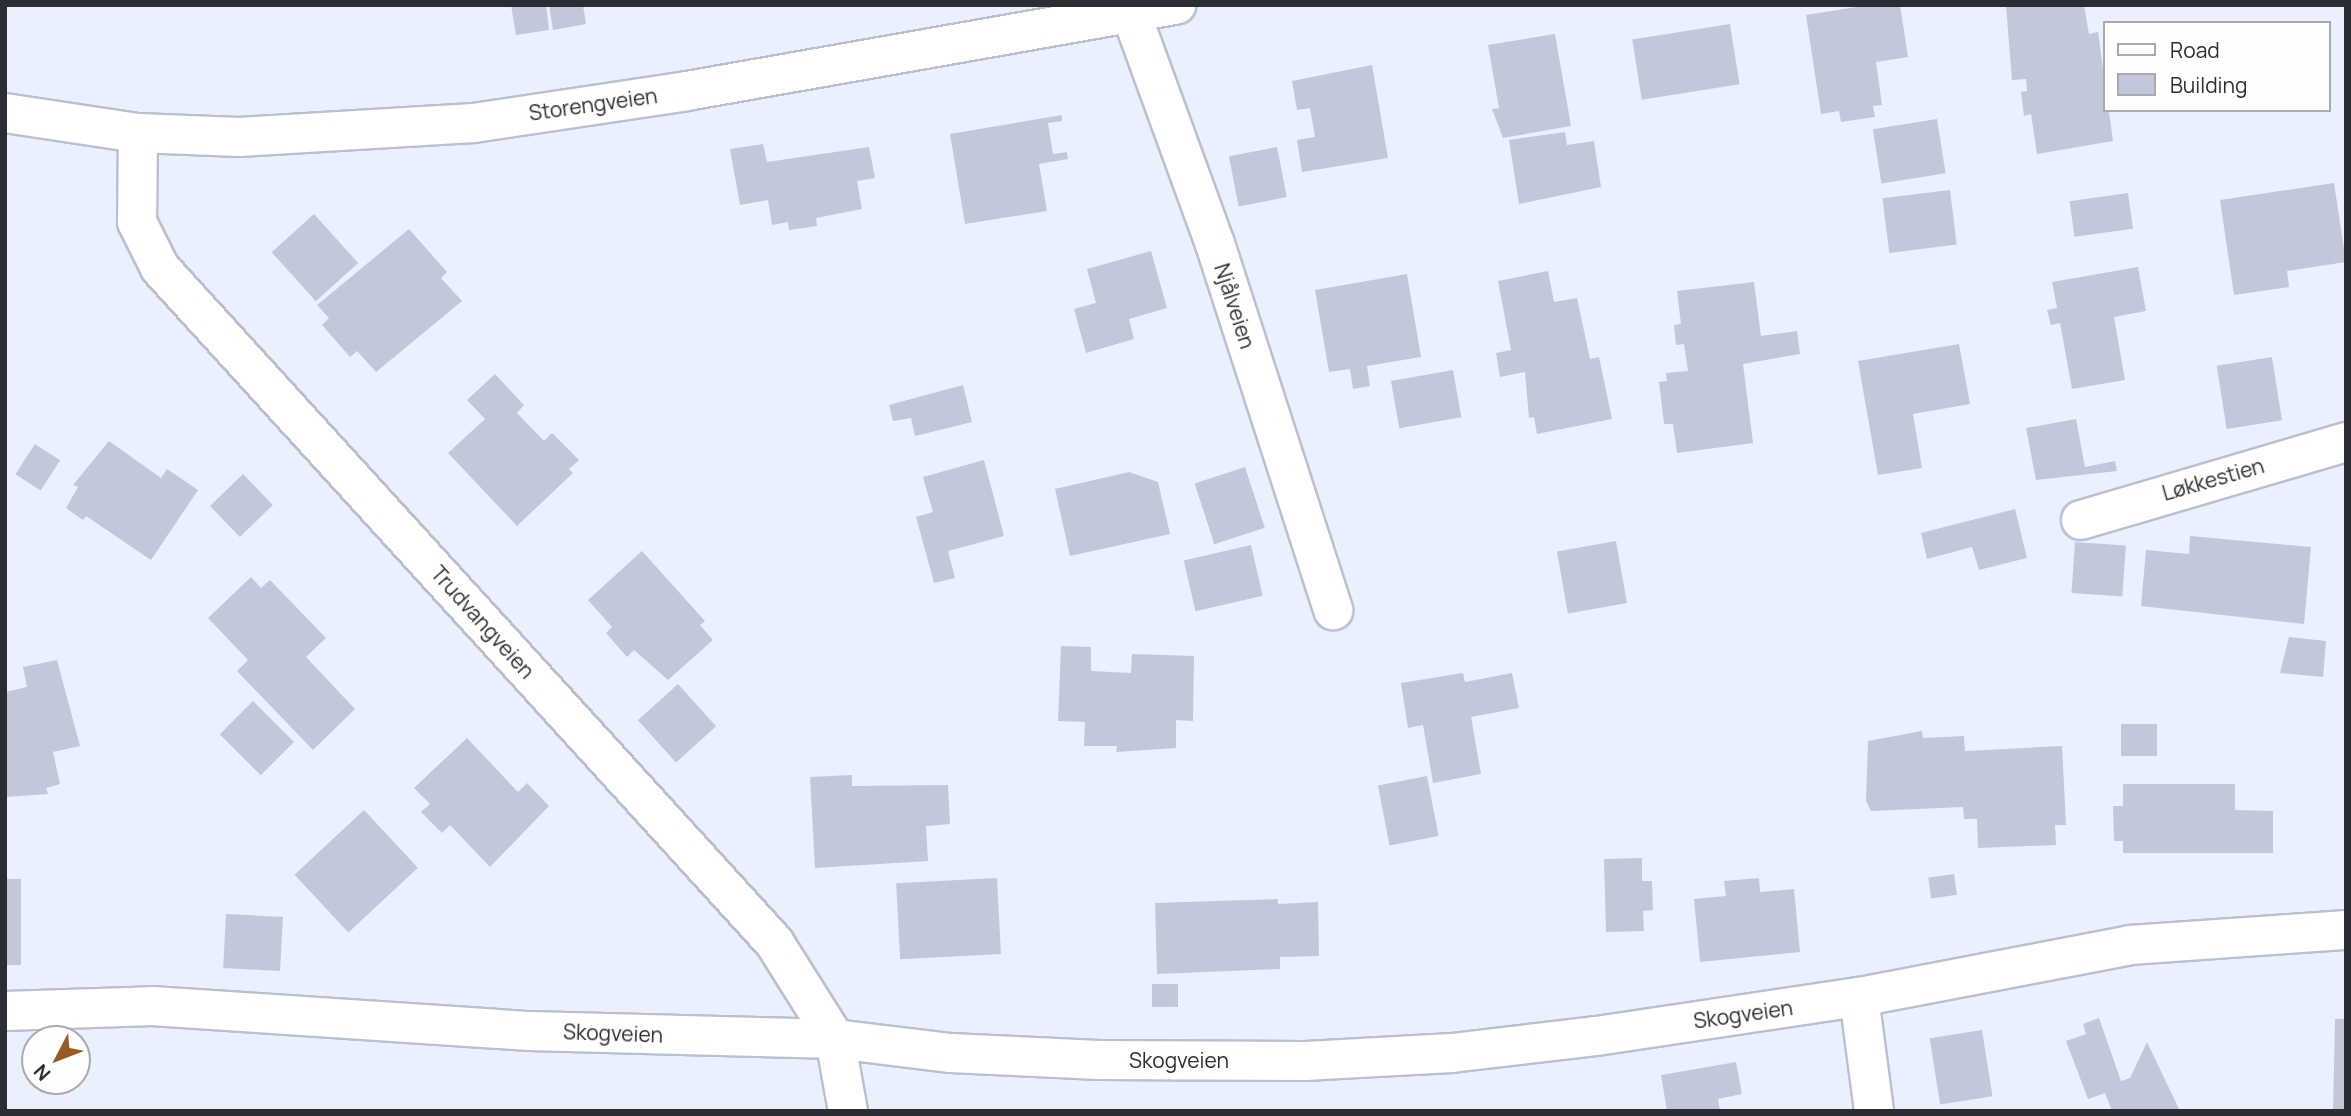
<!DOCTYPE html>
<meta charset="utf-8">
<style>
body{margin:0}
#map{position:relative;width:2351px;height:1116px;overflow:hidden;background:#ebf0fe;font-family:Manrope,sans-serif}
div>[style]{position:absolute}
.building>*{inset:0;background:#c2c8d9;transform-origin:0 0}
.roads{filter:drop-shadow(2px 0 #bac0d1) drop-shadow(-2px 0 #bac0d1) drop-shadow(0 2px #bac0d1) drop-shadow(0 -2px #bac0d1)}
.minor>*{height:38px;margin:-19px;padding:0 19px;transform-origin:19px;border-radius:19px;background:#fff}
.secondary>*{height:38px;margin:-19px;padding:0 19px;transform-origin:19px;border-radius:19px;background:#fff}
span{translate:-50% -50%;white-space:nowrap;text-align:center;line-height:1.15;-webkit-text-stroke:6px #fefefe;paint-order:stroke}
.street-label{font-size:21px;color:#2a2d33}
.frame{position:absolute;inset:0;border:7px solid #2a2d33;pointer-events:none}
.legend{position:absolute;left:2103px;top:21px;width:228px;height:91px;box-sizing:border-box;background:#fefefe;border:2px solid #a9aaad;margin:0;padding:9px 12px;list-style:none;font-size:21px;color:#2a2d33}
.legend li{display:flex;align-items:center;gap:14px;height:35px}
.legend b{width:35px;border:2px solid #a9aaad}
.north{position:absolute;left:21px;top:1025px;width:70px;height:70px;box-sizing:border-box;background:#fefefe;border:2px solid #a9aaad;border-radius:50%;rotate:228deg;font-size:19px;font-weight:700;line-height:28px;text-align:center;color:#2a2d33}
.north::after{content:'';display:block;margin:auto;width:24px;height:32px;background:#995c20;clip-path:polygon(50% 0,100% 100%,50% 72%,0 100%)}
</style>
<div id="map">
<div class="building">
<div style="clip-path:polygon(511px 5px,546px 5px,549px 30px,516px 35px)"></div>
<div style="clip-path:polygon(549px 5px,583px 5px,586px 24px,553px 30px)"></div>
<div style="clip-path:polygon(1869px 5px,1900px 5px,1908px 57px,1876px 62px,1882px 105px,1873px 106px,1875px 117px,1841px 122px,1839px 111px,1821px 114px,1806px 15px)"></div>
<div style="clip-path:polygon(2084px 5px,2089px 34px,2098px 32px,2113px 141px,2037px 154px,2031px 114px,2024px 116px,2021px 92px,2027px 91px,2026px 79px,2012px 80px,2006px 6px)"></div>
<div style="left:1730px;top:24px;width:61px;height:99px;rotate:81deg"></div>
<div style="clip-path:polygon(1555px 34px,1571px 126px,1503px 138px,1492px 109px,1499px 108px,1488px 45px)"></div>
<div style="clip-path:polygon(1372px 65px,1388px 158px,1302px 172px,1297px 140px,1315px 137px,1310px 108px,1297px 110px,1292px 81px)"></div>
<div style="clip-path:polygon(1062px 115px,1062px 121px,1048px 123px,1053px 154px,1067px 152px,1068px 159px,1039px 164px,1047px 211px,965px 224px,950px 134px)"></div>
<div style="left:1937px;top:119px;width:55px;height:65px;rotate:81deg"></div>
<div style="clip-path:polygon(1565px 132px,1567px 145px,1594px 141px,1601px 187px,1519px 204px,1509px 140px)"></div>
<div style="clip-path:polygon(763px 144px,767px 162px,869px 147px,875px 178px,857px 181px,862px 209px,816px 218px,817px 226px,789px 230px,788px 222px,772px 225px,768px 200px,740px 205px,730px 149px)"></div>
<div style="left:1277px;top:147px;width:51px;height:49px;rotate:79deg"></div>
<div style="clip-path:polygon(2334px 183px,2346px 262px,2287px 271px,2289px 287px,2234px 295px,2220px 200px)"></div>
<div style="left:1950px;top:190px;width:55px;height:68px;rotate:83deg"></div>
<div style="left:2128px;top:193px;width:36px;height:59px;rotate:82deg"></div>
<div style="left:314px;top:214px;width:66px;height:57px;rotate:48deg"></div>
<div style="clip-path:polygon(409px 229px,447px 272px,441px 278px,462px 301px,376px 372px,357px 351px,350px 357px,322px 325px,329px 318px,317px 305px)"></div>
<div style="clip-path:polygon(1151px 251px,1167px 308px,1129px 319px,1134px 339px,1086px 353px,1074px 309px,1096px 303px,1087px 269px)"></div>
<div style="clip-path:polygon(2138px 267px,2146px 311px,2114px 317px,2125px 380px,2072px 389px,2060px 323px,2051px 325px,2047px 310px,2057px 308px,2052px 282px)"></div>
<div style="clip-path:polygon(1548px 271px,1554px 302px,1577px 298px,1590px 359px,1599px 357px,1612px 419px,1537px 434px,1534px 417px,1529px 418px,1525px 372px,1500px 377px,1496px 353px,1511px 350px,1498px 281px)"></div>
<div style="clip-path:polygon(1407px 274px,1421px 357px,1367px 366px,1370px 386px,1353px 389px,1350px 369px,1329px 372px,1315px 290px)"></div>
<div style="clip-path:polygon(1754px 282px,1761px 336px,1797px 331px,1800px 354px,1743px 364px,1753px 443px,1677px 453px,1673px 424px,1664px 424px,1659px 382px,1667px 381px,1666px 373px,1688px 371px,1684px 344px,1676px 345px,1674px 325px,1681px 324px,1677px 291px)"></div>
<div style="clip-path:polygon(1959px 344px,1970px 404px,1913px 414px,1922px 468px,1878px 475px,1858px 361px)"></div>
<div style="left:2272px;top:357px;width:64px;height:56px;rotate:81deg"></div>
<div style="left:1453px;top:370px;width:48px;height:63px;rotate:80deg"></div>
<div style="clip-path:polygon(495px 374px,524px 405px,517px 413px,544px 441px,552px 433px,579px 460px,569px 469px,573px 473px,517px 526px,448px 453px,485px 419px,467px 400px)"></div>
<div style="clip-path:polygon(963px 385px,972px 422px,915px 436px,911px 418px,893px 421px,889px 405px)"></div>
<div style="clip-path:polygon(2076px 419px,2085px 467px,2115px 461px,2117px 471px,2036px 480px,2026px 428px)"></div>
<div style="clip-path:polygon(109px 441px,161px 478px,167px 469px,198px 490px,151px 560px,86px 516px,83px 520px,66px 508px,78px 487px,73px 485px)"></div>
<div style="left:35px;top:444px;width:30px;height:36px;rotate:33deg"></div>
<div style="clip-path:polygon(984px 460px,1004px 536px,948px 551px,955px 578px,934px 583px,916px 517px,933px 512px,923px 477px)"></div>
<div style="left:1245px;top:467px;width:64px;height:53px;rotate:72deg"></div>
<div style="clip-path:polygon(1129px 472px,1158px 482px,1170px 534px,1070px 556px,1055px 489px)"></div>
<div style="left:243px;top:474px;width:43px;height:46px;rotate:46deg"></div>
<div style="clip-path:polygon(2015px 509px,2027px 558px,1979px 570px,1972px 547px,1927px 559px,1921px 533px)"></div>
<div style="clip-path:polygon(2190px 536px,2311px 547px,2304px 624px,2141px 606px,2146px 550px,2189px 554px)"></div>
<div style="left:1616px;top:541px;width:63px;height:60px;rotate:80deg"></div>
<div style="left:2075px;top:542px;width:51px;height:51px;rotate:4deg"></div>
<div style="left:1251px;top:545px;width:52px;height:69px;rotate:77deg"></div>
<div style="clip-path:polygon(642px 551px,705px 621px,700px 625px,713px 640px,668px 680px,634px 650px,627px 657px,606px 633px,612px 627px,588px 600px)"></div>
<div style="clip-path:polygon(251px 577px,261px 588px,270px 580px,326px 638px,306px 657px,355px 709px,313px 750px,237px 671px,248px 660px,208px 618px)"></div>
<div style="clip-path:polygon(2289px 637px,2326px 641px,2323px 677px,2280px 673px)"></div>
<div style="clip-path:polygon(1061px 646px,1091px 647px,1091px 671px,1131px 673px,1132px 654px,1194px 656px,1193px 721px,1176px 720px,1176px 748px,1116px 752px,1117px 746px,1084px 746px,1085px 722px,1058px 721px)"></div>
<div style="clip-path:polygon(57px 660px,80px 746px,53px 752px,60px 784px,46px 788px,48px 794px,5px 797px,5px 692px,27px 687px,23px 667px)"></div>
<div style="clip-path:polygon(1463px 673px,1465px 682px,1512px 673px,1519px 708px,1471px 717px,1481px 774px,1433px 783px,1423px 725px,1408px 728px,1401px 683px)"></div>
<div style="left:678px;top:684px;width:57px;height:54px;rotate:48deg"></div>
<div style="left:253px;top:701px;width:58px;height:47px;rotate:45deg"></div>
<div style="left:2121px;top:724px;width:36px;height:32px"></div>
<div style="clip-path:polygon(1922px 731px,1923px 738px,1964px 736px,1965px 751px,2062px 746px,2066px 825px,2055px 825px,2056px 845px,1978px 848px,1977px 819px,1964px 819px,1963px 807px,1871px 811px,1866px 801px,1868px 741px)"></div>
<div style="clip-path:polygon(467px 738px,518px 792px,527px 783px,549px 806px,490px 867px,450px 825px,442px 833px,421px 812px,430px 804px,414px 788px)"></div>
<div style="clip-path:polygon(852px 775px,852px 786px,948px 785px,950px 824px,926px 826px,928px 861px,815px 868px,810px 777px)"></div>
<div style="left:1427px;top:776px;width:61px;height:50px;rotate:79deg"></div>
<div style="clip-path:polygon(2123px 784px,2235px 784px,2235px 810px,2273px 811px,2273px 853px,2123px 853px,2123px 841px,2114px 841px,2113px 806px,2123px 806px)"></div>
<div style="left:364px;top:810px;width:79px;height:95px;rotate:47deg"></div>
<div style="clip-path:polygon(1642px 858px,1642px 881px,1652px 881px,1653px 910px,1643px 911px,1644px 931px,1606px 932px,1604px 859px)"></div>
<div style="left:1954px;top:874px;width:21px;height:26px;rotate:82deg"></div>
<div style="left:997px;top:878px;width:76px;height:101px;rotate:87deg"></div>
<div style="clip-path:polygon(1759px 878px,1760px 892px,1794px 889px,1800px 952px,1700px 962px,1694px 899px,1726px 896px,1724px 881px)"></div>
<div style="left:5px;top:879px;width:16px;height:86px"></div>
<div style="clip-path:polygon(1278px 899px,1278px 904px,1318px 902px,1319px 956px,1280px 957px,1280px 969px,1157px 974px,1155px 903px)"></div>
<div style="left:226px;top:914px;width:57px;height:54px;rotate:3deg"></div>
<div style="left:1152px;top:984px;width:26px;height:23px"></div>
<div style="clip-path:polygon(2099px 1018px,2121px 1081px,2130px 1078px,2147px 1042px,2180px 1111px,2112px 1111px,2105px 1093px,2088px 1099px,2066px 1041px,2086px 1034px,2083px 1024px)"></div>
<div style="clip-path:polygon(2335px 1019px,2346px 1019px,2346px 1111px,2333px 1111px)"></div>
<div style="left:1982px;top:1030px;width:67px;height:53px;rotate:81deg"></div>
<div style="clip-path:polygon(1736px 1062px,1742px 1094px,1718px 1099px,1720px 1111px,1667px 1111px,1661px 1075px)"></div>
</div>
<div class="roads">
<div class="minor">
<div style="left:1128px;top:5px;width:254px;rotate:70deg"></div>
<div style="left:1215px;top:244px;width:385px;rotate:72.1deg"></div>
<div style="left:138px;top:133px;width:89px;rotate:90.6deg"></div>
<div style="left:137px;top:222px;width:51px;rotate:63.4deg"></div>
<div style="left:160px;top:268px;width:912px;rotate:47.67deg"></div>
<div style="left:774px;top:942px;width:115px;rotate:57.8deg"></div>
<div style="left:835px;top:1039px;width:73px;rotate:79.8deg"></div>
<div style="left:2081px;top:520px;width:276px;rotate:-16.4deg"></div>
<div style="left:1859px;top:997px;width:115px;rotate:82.5deg"></div>
<div style="left:5px;top:1011px;width:147px;rotate:-1.9deg"></div>
<div style="left:152px;top:1006px;width:379px;rotate:3.8deg"></div>
<div style="left:530px;top:1031px;width:305px;rotate:1.5deg"></div>
<div style="left:835px;top:1039px;width:117px;rotate:6.9deg"></div>
<div style="left:951px;top:1053px;width:148px;rotate:2.7deg"></div>
<div style="left:1099px;top:1060px;width:206px;rotate:0.3deg"></div>
<div style="left:1305px;top:1061px;width:147px;rotate:-3.1deg"></div>
<div style="left:1452px;top:1053px;width:146px;rotate:-6.7deg"></div>
<div style="left:1597px;top:1036px;width:265px;rotate:-8.5deg"></div>
<div style="left:1859px;top:997px;width:277px;rotate:-10.8deg"></div>
<div style="left:2131px;top:945px;width:216px;rotate:-4deg"></div>
</div>
<div class="secondary">
<div style="left:5px;top:113px;width:134px;rotate:8.6deg"></div>
<div style="left:138px;top:133px;width:101px;rotate:2.3deg"></div>
<div style="left:239px;top:137px;width:235px;rotate:-3.4deg"></div>
<div style="left:474px;top:123px;width:215px;rotate:-8.5deg"></div>
<div style="left:687px;top:91px;width:497px;rotate:-10deg"></div>
</div>
</div>
<div class="street-label">
<span style="left:593px;top:104px;rotate:-8deg">Storengveien</span>
<span style="left:1235px;top:306px;rotate:72deg">Njålveien</span>
<span style="left:2213px;top:479px;rotate:-16deg">Løkkestien</span>
<span style="left:483px;top:622px;rotate:48deg">Trudvangveien</span>
<span style="left:1743px;top:1014px;rotate:-8deg">Skogveien</span>
<span style="left:613px;top:1033px;rotate:2deg">Skogveien</span>
<span style="left:1179px;top:1060px">Skogveien</span>
</div>
<div class="frame"></div>
<ul class="legend">
<li><b style="height:9px;background:#fff"></b>Road</li>
<li><b style="height:19px;background:#c2c8d9"></b>Building</li>
</ul>
<div class="north">N</div>
</div>
